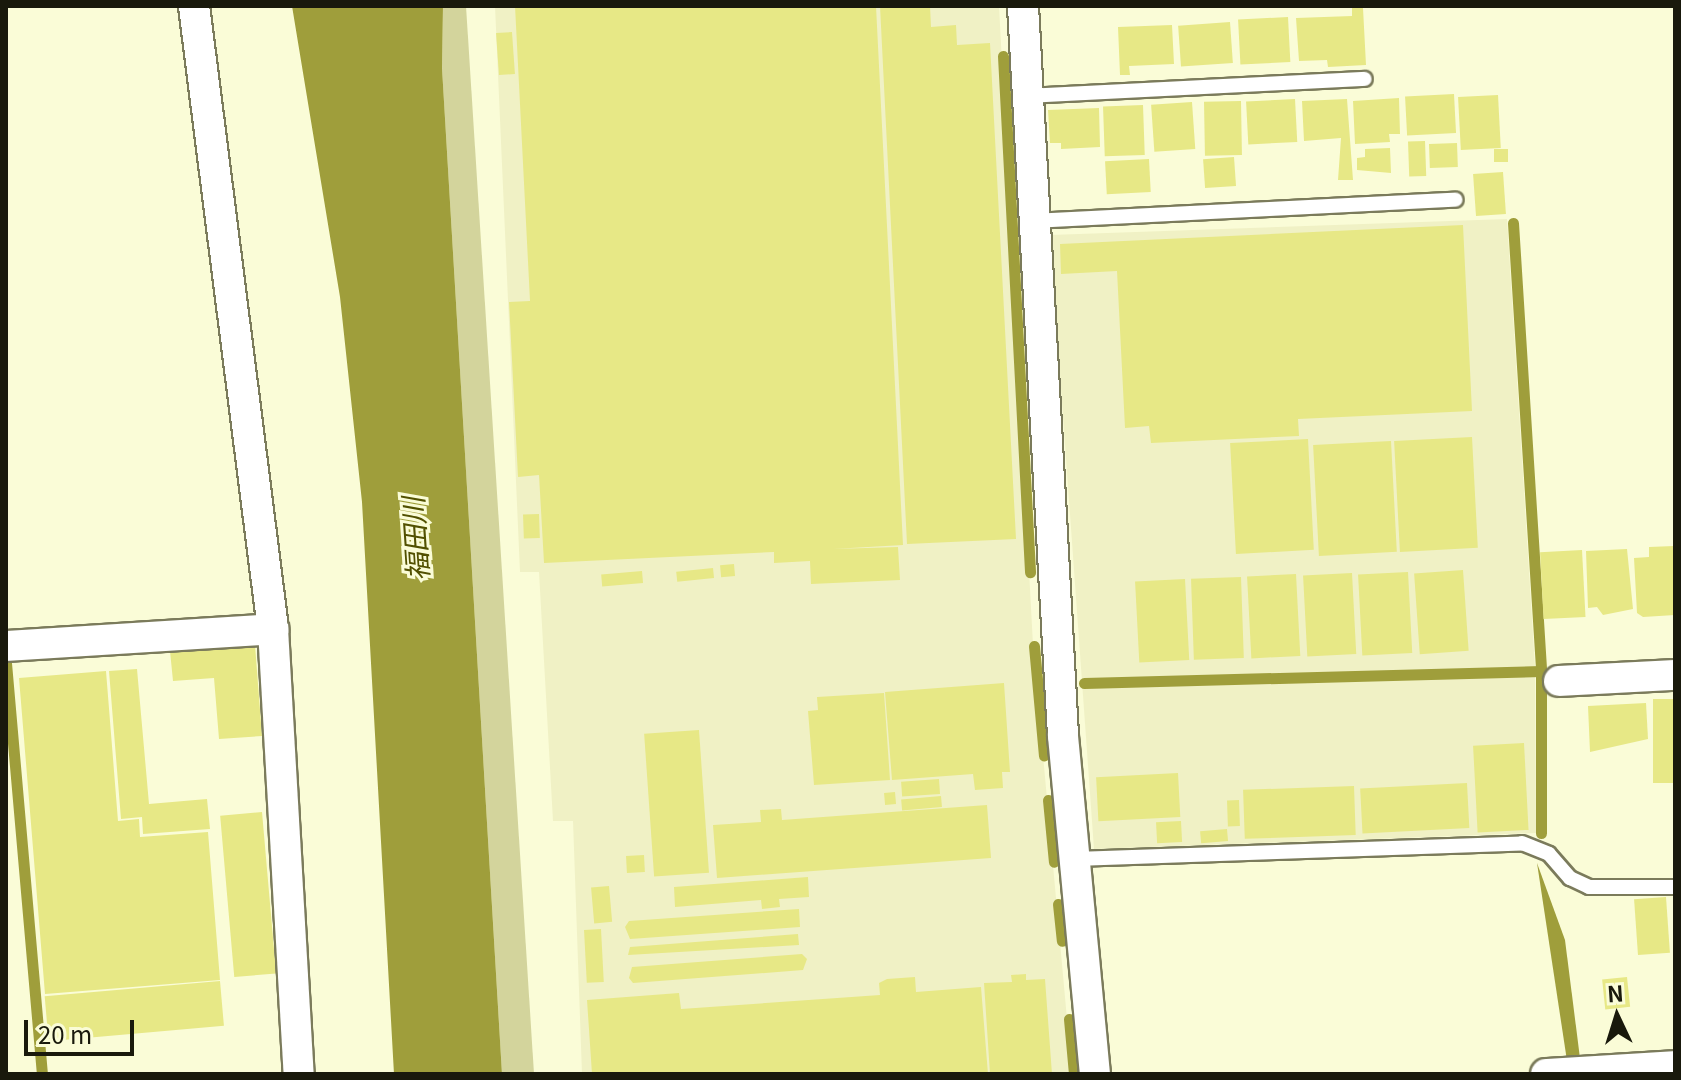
<!DOCTYPE html>
<meta charset="utf-8">
<style>
body{margin:0}
#map{position:relative;width:1681px;height:1080px;overflow:hidden;background:#fafcd7;font-family:Georgia,"Noto Sans JP",serif}
div>[style]{position:absolute}
.built>*{inset:0;background:#f0f1c5}
.green>*{inset:0;background:#d3d49c}
.water>*{inset:0;background:#9f9e3b}
.stream>*{height:11px;margin:-5.5px;padding:0 5.5px;transform-origin:5.5px;border-radius:5.5px;background:#9f9e3b}
.building>*{inset:0;background:#e7e886;transform-origin:0 0}
.roads{filter:drop-shadow(2px 0 #7b7b5b) drop-shadow(-2px 0 #7b7b5b) drop-shadow(0 2px #7b7b5b) drop-shadow(0 -2px #7b7b5b)}
.lane>*{height:14px;margin:-7px;padding:0 7px;transform-origin:7px;border-radius:7px;background:#fff}
.street>*{height:30px;margin:-15px;padding:0 15px;transform-origin:15px;border-radius:15px;background:#fff}
span{translate:-50% -50%;white-space:nowrap;text-align:center;line-height:1.15;-webkit-text-stroke:6px #fafcd7;paint-order:stroke}
.water-label{font-size:28px;color:#515000;font-style:italic}
.frame{position:absolute;inset:0;border:8px solid #19190c;pointer-events:none}
.north{position:absolute;left:1577px;top:976px;width:80px;height:80px;-webkit-text-stroke:6px #fafcd7;paint-order:stroke;rotate:356deg;font-size:22px;font-weight:700;line-height:32px;text-align:center;color:#19190c}
.north::after{content:'';display:block;margin:auto;width:28px;height:36px;background:#19190c;clip-path:polygon(50% 0,100% 100%,50% 72%,0 100%)}
.scale{position:absolute;left:24px;top:1020px;width:110px;height:36px;box-sizing:border-box;border:4px solid #19190c;border-top:0;padding-left:10px;font-size:24px;line-height:28px;white-space:nowrap;color:#19190c;-webkit-text-stroke:6px #fafcd7;paint-order:stroke}
</style>
<div id="map">
<div class="built">
<div style="clip-path:polygon(495px 6px,999px 6px,1033px 645px,1072px 1074px,582px 1074px,573px 821px,553px 821px,539px 572px,520px 572px)"></div>
<div style="clip-path:polygon(1507px 219px,1535px 667px,1536px 833px,1094px 849px,1050px 235px)"></div>
</div>
<div class="green">
<div style="clip-path:polygon(443px 6px,466px 6px,534px 1074px,502px 1074px,442px 68px)"></div>
</div>
<div class="water">
<div style="clip-path:polygon(292px 6px,443px 6px,442px 68px,502px 1074px,394px 1074px,362px 502px,340px 297px)"></div>
<div style="clip-path:polygon(1537px 863px,1565px 940px,1582px 1074px,1569px 1074px)"></div>
</div>
<div class="stream">
<div style="left:1003px;top:56px;width:517px;rotate:87deg"></div>
<div style="left:1513px;top:223px;width:449px;rotate:86.4deg"></div>
<div style="left:1034px;top:646px;width:110px;rotate:84.8deg"></div>
<div style="left:6px;top:663px;width:413px;rotate:85deg"></div>
<div style="left:1084px;top:683px;width:457px;rotate:-1.5deg"></div>
<div style="left:1541px;top:671px;width:162px;rotate:90deg"></div>
<div style="left:1048px;top:800px;width:62px;rotate:84.5deg"></div>
<div style="left:1058px;top:904px;width:37px;rotate:84deg"></div>
<div style="left:1069px;top:1019px;width:55px;rotate:84.8deg"></div>
</div>
<div class="building">
<div style="clip-path:polygon(515px 6px,876px 6px,903px 545px,833px 549px,898px 547px,900px 580px,811px 584px,810px 561px,774px 563px,774px 552px,544px 563px,539px 475px,518px 477px,509px 302px,530px 301px)"></div>
<div style="clip-path:polygon(880px 6px,930px 6px,931px 27px,956px 25px,957px 45px,990px 43px,1016px 539px,907px 544px)"></div>
<div style="clip-path:polygon(1352px 8px,1363px 8px,1366px 65px,1328px 67px,1327px 60px,1299px 61px,1296px 18px,1352px 16px)"></div>
<div style="left:1288px;top:17px;width:45px;height:50px;rotate:87deg"></div>
<div style="left:1230px;top:22px;width:41px;height:52px;rotate:86deg"></div>
<div style="clip-path:polygon(1172px 25px,1174px 64px,1129px 66px,1130px 75px,1120px 75px,1118px 27px)"></div>
<div style="left:512px;top:32px;width:42px;height:16px;rotate:86deg"></div>
<div style="left:1454px;top:94px;width:39px;height:49px;rotate:87deg"></div>
<div style="left:1498px;top:95px;width:53px;height:40px;rotate:87deg"></div>
<div style="clip-path:polygon(1399px 98px,1400px 134px,1389px 134px,1390px 142px,1355px 144px,1353px 101px)"></div>
<div style="left:1295px;top:99px;width:43px;height:49px;rotate:87deg"></div>
<div style="clip-path:polygon(1347px 99px,1353px 180px,1338px 180px,1341px 138px,1304px 141px,1302px 101px)"></div>
<div style="left:1241px;top:101px;width:54px;height:37px;rotate:89deg"></div>
<div style="left:1192px;top:102px;width:47px;height:41px;rotate:86deg"></div>
<div style="left:1143px;top:105px;width:50px;height:40px;rotate:88deg"></div>
<div style="clip-path:polygon(1099px 108px,1100px 147px,1061px 149px,1061px 143px,1050px 143px,1048px 110px)"></div>
<div style="left:1425px;top:141px;width:35px;height:17px;rotate:88deg"></div>
<div style="left:1457px;top:143px;width:24px;height:28px;rotate:88deg"></div>
<div style="clip-path:polygon(1390px 148px,1391px 173px,1357px 170px,1357px 158px,1365px 157px,1365px 149px)"></div>
<div style="left:1494px;top:149px;width:14px;height:13px"></div>
<div style="left:1234px;top:157px;width:29px;height:31px;rotate:86deg"></div>
<div style="left:1149px;top:159px;width:33px;height:44px;rotate:87deg"></div>
<div style="left:1503px;top:172px;width:42px;height:30px;rotate:86deg"></div>
<div style="clip-path:polygon(1463px 225px,1472px 411px,1298px 419px,1299px 436px,1151px 443px,1149px 426px,1125px 428px,1117px 271px,1061px 274px,1060px 244px)"></div>
<div style="left:1472px;top:437px;width:111px;height:78px;rotate:87deg"></div>
<div style="left:1308px;top:439px;width:111px;height:78px;rotate:87deg"></div>
<div style="left:1391px;top:441px;width:111px;height:78px;rotate:87deg"></div>
<div style="left:539px;top:514px;width:24px;height:16px;rotate:88deg"></div>
<div style="clip-path:polygon(1674px 546px,1675px 615px,1643px 617px,1637px 613px,1634px 558px,1649px 557px,1649px 547px)"></div>
<div style="clip-path:polygon(1627px 549px,1633px 609px,1603px 615px,1597px 607px,1588px 608px,1586px 551px)"></div>
<div style="left:1582px;top:550px;width:67px;height:42px;rotate:87deg"></div>
<div style="left:734px;top:564px;width:12px;height:14px;rotate:85deg"></div>
<div style="left:713px;top:568px;width:10px;height:37px;rotate:84deg"></div>
<div style="left:1463px;top:570px;width:81px;height:49px;rotate:86deg"></div>
<div style="left:642px;top:571px;width:12px;height:41px;rotate:85deg"></div>
<div style="left:1408px;top:572px;width:81px;height:50px;rotate:87deg"></div>
<div style="left:1352px;top:573px;width:81px;height:49px;rotate:87deg"></div>
<div style="left:1296px;top:574px;width:82px;height:49px;rotate:87deg"></div>
<div style="left:1241px;top:577px;width:81px;height:50px;rotate:88deg"></div>
<div style="left:1185px;top:579px;width:81px;height:50px;rotate:87deg"></div>
<div style="clip-path:polygon(255px 645px,262px 736px,219px 739px,214px 678px,173px 681px,170px 651px)"></div>
<div style="clip-path:polygon(137px 669px,149px 804px,207px 799px,210px 829px,143px 834px,142px 817px,121px 819px,109px 671px)"></div>
<div style="clip-path:polygon(106px 671px,118px 821px,139px 819px,140px 837px,208px 832px,220px 980px,45px 994px,19px 678px)"></div>
<div style="clip-path:polygon(1004px 683px,1010px 772px,1002px 772px,1003px 788px,975px 790px,973px 774px,892px 780px,885px 692px)"></div>
<div style="clip-path:polygon(884px 693px,890px 780px,814px 785px,808px 711px,818px 710px,817px 697px)"></div>
<div style="left:1675px;top:699px;width:84px;height:22px;rotate:90deg"></div>
<div style="clip-path:polygon(1646px 703px,1648px 739px,1590px 752px,1588px 706px)"></div>
<div style="left:699px;top:730px;width:143px;height:55px;rotate:86deg"></div>
<div style="left:1524px;top:743px;width:87px;height:51px;rotate:87deg"></div>
<div style="left:1178px;top:773px;width:44px;height:82px;rotate:87deg"></div>
<div style="left:939px;top:779px;width:15px;height:38px;rotate:86deg"></div>
<div style="left:1467px;top:783px;width:45px;height:107px;rotate:87deg"></div>
<div style="left:1354px;top:786px;width:49px;height:111px;rotate:88deg"></div>
<div style="left:895px;top:792px;width:12px;height:11px;rotate:85deg"></div>
<div style="left:941px;top:796px;width:11px;height:40px;rotate:85deg"></div>
<div style="left:1239px;top:800px;width:26px;height:12px;rotate:88deg"></div>
<div style="clip-path:polygon(987px 805px,991px 858px,717px 878px,713px 825px,761px 822px,760px 810px,781px 809px,782px 820px)"></div>
<div style="left:262px;top:812px;width:162px;height:42px;rotate:85deg"></div>
<div style="left:1181px;top:821px;width:21px;height:25px;rotate:87deg"></div>
<div style="left:1227px;top:829px;width:12px;height:27px;rotate:85deg"></div>
<div style="left:644px;top:855px;width:17px;height:18px;rotate:87deg"></div>
<div style="clip-path:polygon(808px 877px,809px 897px,779px 899px,780px 907px,762px 909px,761px 900px,675px 907px,674px 887px)"></div>
<div style="left:609px;top:886px;width:36px;height:18px;rotate:85deg"></div>
<div style="left:1666px;top:897px;width:56px;height:32px;rotate:86deg"></div>
<div style="clip-path:polygon(799px 909px,800px 927px,630px 939px,625px 927px,629px 921px)"></div>
<div style="left:601px;top:929px;width:53px;height:17px;rotate:87deg"></div>
<div style="clip-path:polygon(798px 934px,799px 945px,628px 955px,630px 947px)"></div>
<div style="clip-path:polygon(802px 954px,807px 959px,803px 970px,633px 983px,629px 978px,632px 967px)"></div>
<div style="clip-path:polygon(1026px 974px,1026px 980px,1045px 979px,1052px 1074px,990px 1074px,984px 983px,1012px 982px,1011px 975px)"></div>
<div style="clip-path:polygon(915px 977px,916px 992px,981px 987px,988px 1074px,592px 1074px,587px 1000px,679px 993px,681px 1009px,880px 995px,879px 983px,887px 979px)"></div>
<div style="left:1627px;top:977px;width:30px;height:25px;rotate:84deg"></div>
<div style="left:220px;top:981px;width:45px;height:176px;rotate:85deg"></div>
</div>
<div class="roads">
<div class="lane">
<div style="left:1028px;top:96px;width:337px;rotate:-2.9deg"></div>
<div style="left:1034px;top:221px;width:422px;rotate:-2.9deg"></div>
<div style="left:1075px;top:859px;width:447px;rotate:-2deg"></div>
<div style="left:1522px;top:843px;width:29px;rotate:22deg"></div>
<div style="left:1549px;top:854px;width:32px;rotate:49deg"></div>
<div style="left:1570px;top:878px;width:21px;rotate:25deg"></div>
<div style="left:1589px;top:887px;width:86px"></div>
</div>
<div class="street">
<div style="left:194px;top:6px;width:628px;rotate:82.77deg"></div>
<div style="left:273px;top:629px;width:446px;rotate:86.7deg"></div>
<div style="left:1023px;top:6px;width:731px;rotate:86.86deg"></div>
<div style="left:1063px;top:736px;width:340px;rotate:84.6deg"></div>
<div style="left:6px;top:646px;width:268px;rotate:-3.6deg"></div>
<div style="left:1559px;top:681px;width:116px;rotate:-3deg"></div>
<div style="left:1546px;top:1074px;width:129px;rotate:-3.5deg"></div>
</div>
</div>
<div class="water-label">
<span style="left:414px;top:539px;rotate:-94deg">福田川</span>
</div>
<div class="frame"></div>
<div class="north">N</div>
<div class="scale">20 m</div>
</div>
